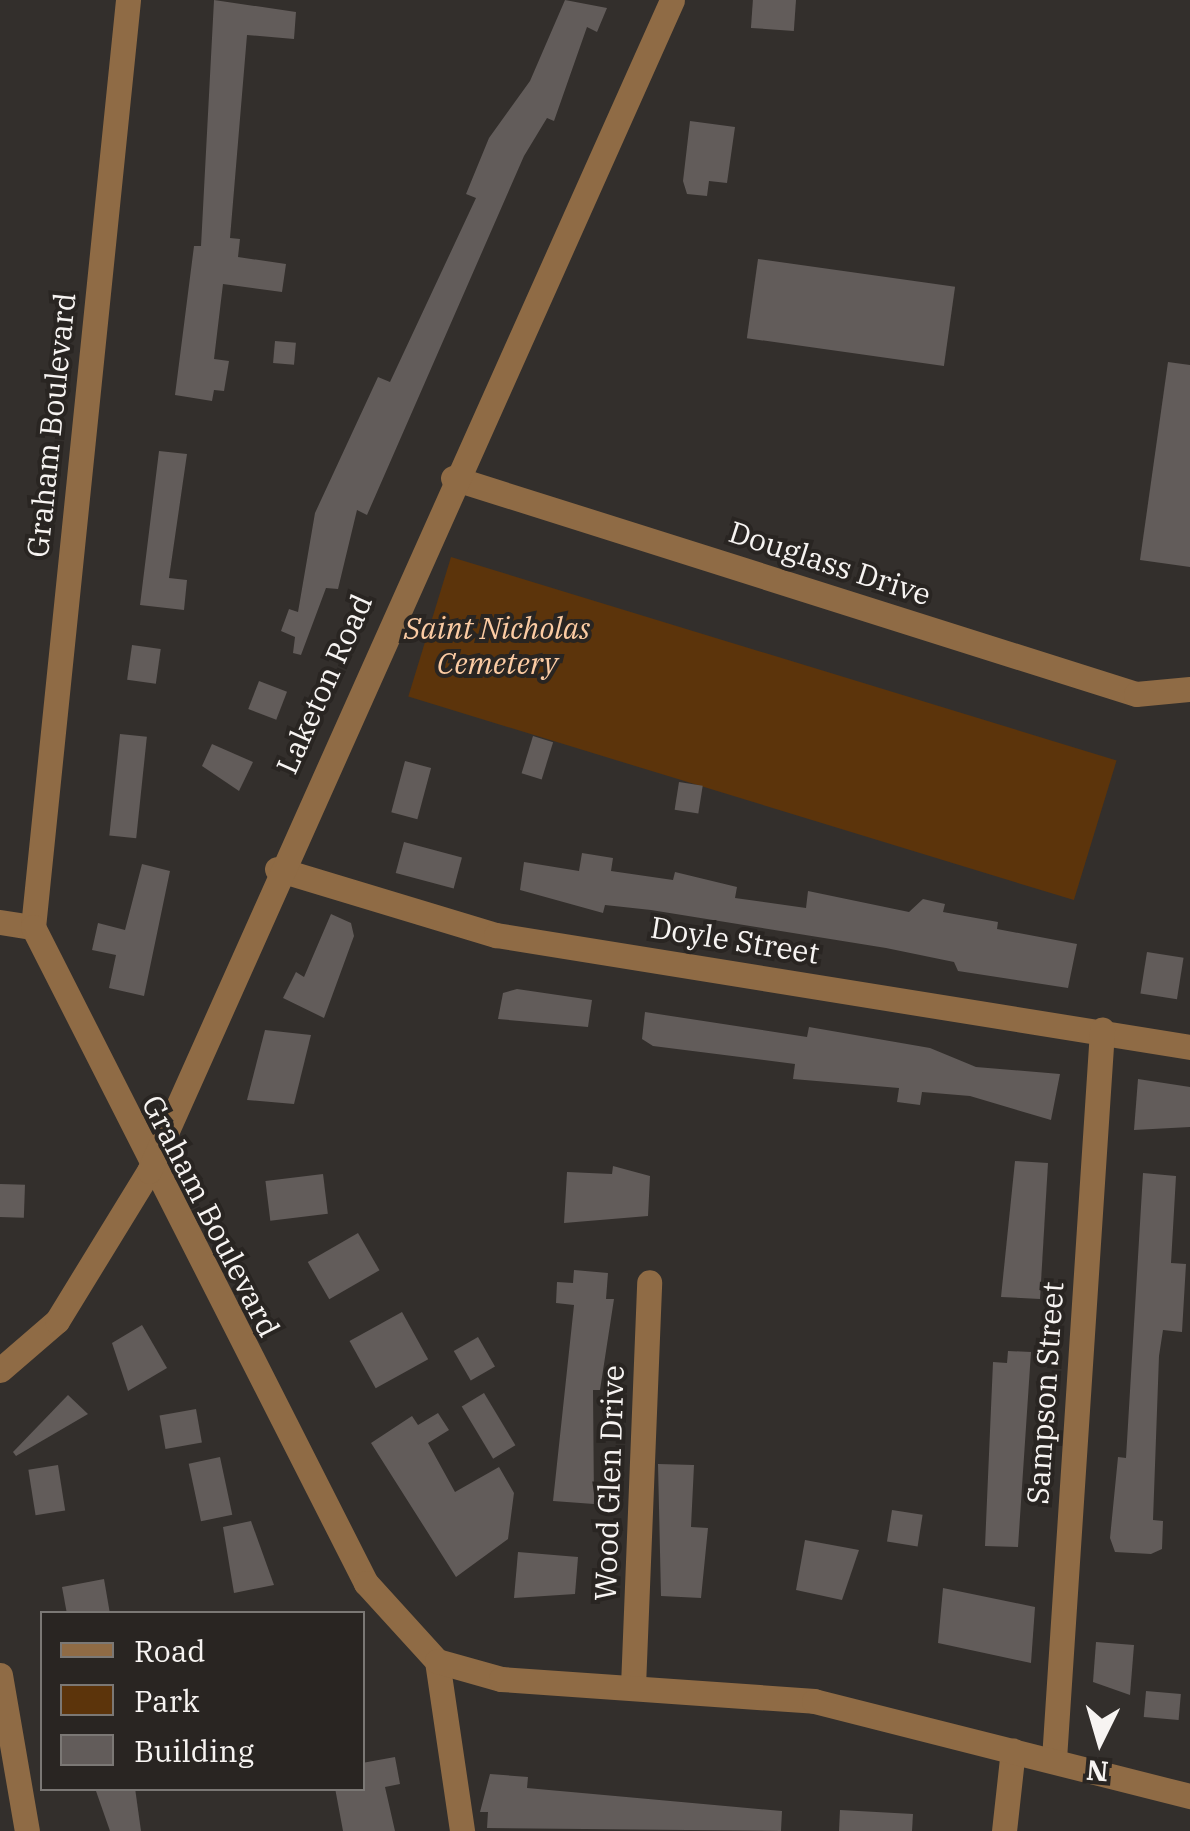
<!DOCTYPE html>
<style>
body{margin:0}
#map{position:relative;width:1190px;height:1831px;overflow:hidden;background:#332f2c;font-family:"IBM Plex Serif",serif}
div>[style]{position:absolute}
.green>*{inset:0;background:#5c340b;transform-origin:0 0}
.building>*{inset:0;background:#625c5a;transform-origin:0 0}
.minor>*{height:25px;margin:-12.5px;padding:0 12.5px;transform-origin:12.5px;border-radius:12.5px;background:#8f6b45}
.tertiary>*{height:25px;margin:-12.5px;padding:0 12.5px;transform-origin:12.5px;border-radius:12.5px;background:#8f6b45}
span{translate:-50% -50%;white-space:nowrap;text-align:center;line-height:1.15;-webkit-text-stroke:8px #292522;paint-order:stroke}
.street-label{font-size:30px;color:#f7f4f2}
.park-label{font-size:30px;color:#fbcba3;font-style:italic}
.legend{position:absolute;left:40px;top:1611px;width:325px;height:180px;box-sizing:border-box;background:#292522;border:2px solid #7b7875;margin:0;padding:12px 18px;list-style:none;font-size:30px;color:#f7f4f2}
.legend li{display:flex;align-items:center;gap:20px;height:50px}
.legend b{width:50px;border:2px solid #7b7875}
.north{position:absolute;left:1050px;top:1691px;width:100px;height:100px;-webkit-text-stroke:8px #292522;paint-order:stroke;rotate:185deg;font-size:28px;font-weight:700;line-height:40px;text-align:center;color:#f7f4f2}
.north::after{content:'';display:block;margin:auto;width:35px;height:45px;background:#f7f4f2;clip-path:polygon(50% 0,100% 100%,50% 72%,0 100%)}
</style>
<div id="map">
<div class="green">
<div style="left:451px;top:557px;width:696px;height:146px;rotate:17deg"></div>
</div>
<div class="building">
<div style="clip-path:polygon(214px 0,296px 12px,294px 39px,247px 35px,230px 238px,240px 239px,238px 257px,286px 264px,282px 292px,223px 284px,214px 359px,229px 361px,224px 391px,214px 390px,212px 401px,175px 395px,194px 246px,201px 246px)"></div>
<div style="clip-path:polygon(565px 0,607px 8px,597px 32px,587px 27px,554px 121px,547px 118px,524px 156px,367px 515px,357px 510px,338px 589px,326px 588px,301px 655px,293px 653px,295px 637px,281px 631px,289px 609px,298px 612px,315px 513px,378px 377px,390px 382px,476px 198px,466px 194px,489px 138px,530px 81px)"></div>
<div style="left:796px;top:0;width:31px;height:43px;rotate:94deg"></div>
<div style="clip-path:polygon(690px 121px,735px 127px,727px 183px,709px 181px,707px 196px,687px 194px,683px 181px)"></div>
<div style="left:758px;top:259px;width:199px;height:80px;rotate:8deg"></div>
<div style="left:275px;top:341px;width:21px;height:22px;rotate:5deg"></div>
<div style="clip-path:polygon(1168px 362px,1190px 365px,1190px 567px,1140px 560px)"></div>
<div style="clip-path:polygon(159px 451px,187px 454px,169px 578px,187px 580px,184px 610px,140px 605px)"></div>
<div style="left:132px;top:645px;width:29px;height:35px;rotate:8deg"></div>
<div style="left:259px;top:681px;width:30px;height:30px;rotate:21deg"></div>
<div style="left:120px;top:734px;width:27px;height:102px;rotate:6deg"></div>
<div style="left:533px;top:736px;width:21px;height:39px;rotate:17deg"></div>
<div style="clip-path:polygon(212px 744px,253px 762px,239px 791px,202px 766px)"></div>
<div style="left:405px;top:761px;width:27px;height:53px;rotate:15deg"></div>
<div style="left:679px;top:782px;width:24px;height:28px;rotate:9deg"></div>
<div style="left:404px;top:842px;width:60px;height:32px;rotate:15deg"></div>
<div style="clip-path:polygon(582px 853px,613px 858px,611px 871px,673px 880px,675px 872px,737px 887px,735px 898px,806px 908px,808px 891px,909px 912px,923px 899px,945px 904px,943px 912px,998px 922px,997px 929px,1077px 944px,1068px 988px,958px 971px,954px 962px,886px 948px,651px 910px,605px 905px,603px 913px,520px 890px,524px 862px,579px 871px)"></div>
<div style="clip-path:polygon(142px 864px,170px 871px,144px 996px,109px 988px,116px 955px,92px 950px,98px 923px,125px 930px)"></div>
<div style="clip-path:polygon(331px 914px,351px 923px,354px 936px,324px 1018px,283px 998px,296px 972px,304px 977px)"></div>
<div style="left:1147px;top:952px;width:37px;height:42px;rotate:9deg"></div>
<div style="clip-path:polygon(517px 989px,592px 1000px,588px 1027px,498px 1019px,503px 993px)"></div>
<div style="clip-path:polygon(645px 1012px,807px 1037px,809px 1027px,930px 1048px,976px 1067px,1060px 1074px,1051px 1120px,970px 1096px,922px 1092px,920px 1105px,897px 1102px,899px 1088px,793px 1079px,795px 1064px,653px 1046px,642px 1039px)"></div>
<div style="clip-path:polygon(265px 1030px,311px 1035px,294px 1104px,247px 1100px)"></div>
<div style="clip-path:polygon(1138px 1079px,1190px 1087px,1190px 1127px,1134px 1130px)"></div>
<div style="clip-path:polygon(1015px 1161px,1048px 1163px,1040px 1299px,1001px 1297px)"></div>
<div style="clip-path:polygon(613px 1166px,650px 1176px,648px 1216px,564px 1223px,567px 1172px,612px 1174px)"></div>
<div style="clip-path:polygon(1143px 1173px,1176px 1176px,1171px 1263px,1186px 1264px,1182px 1332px,1163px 1330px,1159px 1356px,1153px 1520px,1163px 1521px,1162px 1549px,1151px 1554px,1115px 1552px,1110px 1538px,1118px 1457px,1126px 1458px)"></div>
<div style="left:323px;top:1174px;width:40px;height:58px;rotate:83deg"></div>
<div style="left:0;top:1184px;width:25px;height:33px;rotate:2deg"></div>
<div style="left:358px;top:1233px;width:43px;height:58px;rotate:60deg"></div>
<div style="clip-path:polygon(574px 1270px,608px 1273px,606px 1299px,614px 1299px,600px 1390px,593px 1390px,594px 1504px,553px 1501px,574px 1305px,556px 1303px,557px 1282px,573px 1283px)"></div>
<div style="left:402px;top:1312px;width:54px;height:60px;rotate:61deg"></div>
<div style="clip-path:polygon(142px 1325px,167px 1368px,128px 1391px,112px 1343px)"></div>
<div style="left:478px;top:1337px;width:34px;height:28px;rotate:60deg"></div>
<div style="clip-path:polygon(1008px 1351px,1031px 1352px,1018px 1547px,985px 1546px,993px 1362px,1007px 1363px)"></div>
<div style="left:484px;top:1393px;width:61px;height:26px;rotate:59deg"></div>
<div style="clip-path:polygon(68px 1395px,88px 1414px,16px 1456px,13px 1452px)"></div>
<div style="left:196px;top:1409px;width:34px;height:37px;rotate:80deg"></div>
<div style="clip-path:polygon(438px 1413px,449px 1430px,428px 1443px,455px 1492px,499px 1467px,514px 1493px,508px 1539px,456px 1577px,371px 1443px,412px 1416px,418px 1425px)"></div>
<div style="left:220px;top:1457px;width:59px;height:32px;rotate:78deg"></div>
<div style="clip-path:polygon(658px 1464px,694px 1465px,691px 1527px,708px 1528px,701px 1598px,661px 1596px)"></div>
<div style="left:58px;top:1465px;width:46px;height:30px;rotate:81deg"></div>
<div style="left:892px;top:1510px;width:31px;height:32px;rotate:9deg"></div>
<div style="clip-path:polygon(251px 1521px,274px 1585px,234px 1593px,223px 1527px)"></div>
<div style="clip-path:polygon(805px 1540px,859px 1550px,842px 1600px,796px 1590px)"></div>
<div style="clip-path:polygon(518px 1552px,578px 1557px,575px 1594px,514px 1598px)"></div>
<div style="clip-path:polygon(104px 1579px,110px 1614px,67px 1614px,62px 1587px)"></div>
<div style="clip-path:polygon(943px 1588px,1035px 1607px,1031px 1663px,938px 1643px)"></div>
<div style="clip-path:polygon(1096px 1642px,1134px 1645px,1130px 1695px,1093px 1682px)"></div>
<div style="left:1146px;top:1691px;width:35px;height:26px;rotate:5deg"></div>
<div style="clip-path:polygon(395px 1757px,400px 1784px,385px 1787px,395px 1831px,343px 1831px,335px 1788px,362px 1788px,362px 1763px)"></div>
<div style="clip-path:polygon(490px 1774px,528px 1777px,527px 1788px,782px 1811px,781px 1831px,487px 1828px,488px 1812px,480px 1812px)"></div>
<div style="clip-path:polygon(135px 1788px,141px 1831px,110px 1831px,96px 1791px)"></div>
<div style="clip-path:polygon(840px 1810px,913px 1814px,912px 1831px,839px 1831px)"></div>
</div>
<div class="minor">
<div style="left:453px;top:478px;width:716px;rotate:17.55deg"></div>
<div style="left:1136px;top:694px;width:54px;rotate:-5.3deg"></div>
<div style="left:277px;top:869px;width:229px;rotate:16.8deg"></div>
<div style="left:496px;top:935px;width:703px;rotate:9.17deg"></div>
<div style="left:0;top:922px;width:33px;rotate:9deg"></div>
<div style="left:437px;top:1661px;width:172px;rotate:81.6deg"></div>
<div style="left:0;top:1675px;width:158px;rotate:80.2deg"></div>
<div style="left:633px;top:1686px;width:404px;rotate:-87.7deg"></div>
<div style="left:1054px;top:1759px;width:731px;rotate:-86.23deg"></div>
<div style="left:1004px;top:1831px;width:81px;rotate:-83.7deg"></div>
</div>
<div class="tertiary">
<div style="left:128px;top:0;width:932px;rotate:95.85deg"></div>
<div style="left:33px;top:927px;width:736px;rotate:63.09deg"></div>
<div style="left:366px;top:1583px;width:105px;rotate:47.7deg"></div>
<div style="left:437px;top:1661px;width:66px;rotate:15.7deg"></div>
<div style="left:501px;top:1679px;width:314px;rotate:4deg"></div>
<div style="left:814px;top:1701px;width:388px;rotate:14.2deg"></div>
<div style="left:0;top:1370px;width:75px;rotate:-40.7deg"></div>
<div style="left:57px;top:1321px;width:176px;rotate:-58.5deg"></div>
<div style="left:149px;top:1171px;width:1282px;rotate:-65.93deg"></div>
</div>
<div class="street-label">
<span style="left:51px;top:425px;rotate:-84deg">Graham Boulevard</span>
<span style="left:830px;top:563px;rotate:18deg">Douglass Drive</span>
<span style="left:324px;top:684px;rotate:-66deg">Laketon Road</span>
<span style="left:735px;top:940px;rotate:9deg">Doyle Street</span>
<span style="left:211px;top:1216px;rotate:63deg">Graham Boulevard</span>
<span style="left:1045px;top:1393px;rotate:-86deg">Sampson Street</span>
<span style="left:609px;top:1483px;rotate:-88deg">Wood Glen Drive</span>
</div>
<div class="park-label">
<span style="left:497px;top:645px">Saint Nicholas<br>Cemetery</span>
</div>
<ul class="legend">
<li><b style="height:12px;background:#8f6b45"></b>Road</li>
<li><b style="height:28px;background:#5c340b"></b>Park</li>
<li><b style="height:28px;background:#625c5a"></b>Building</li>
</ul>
<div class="north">N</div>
</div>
